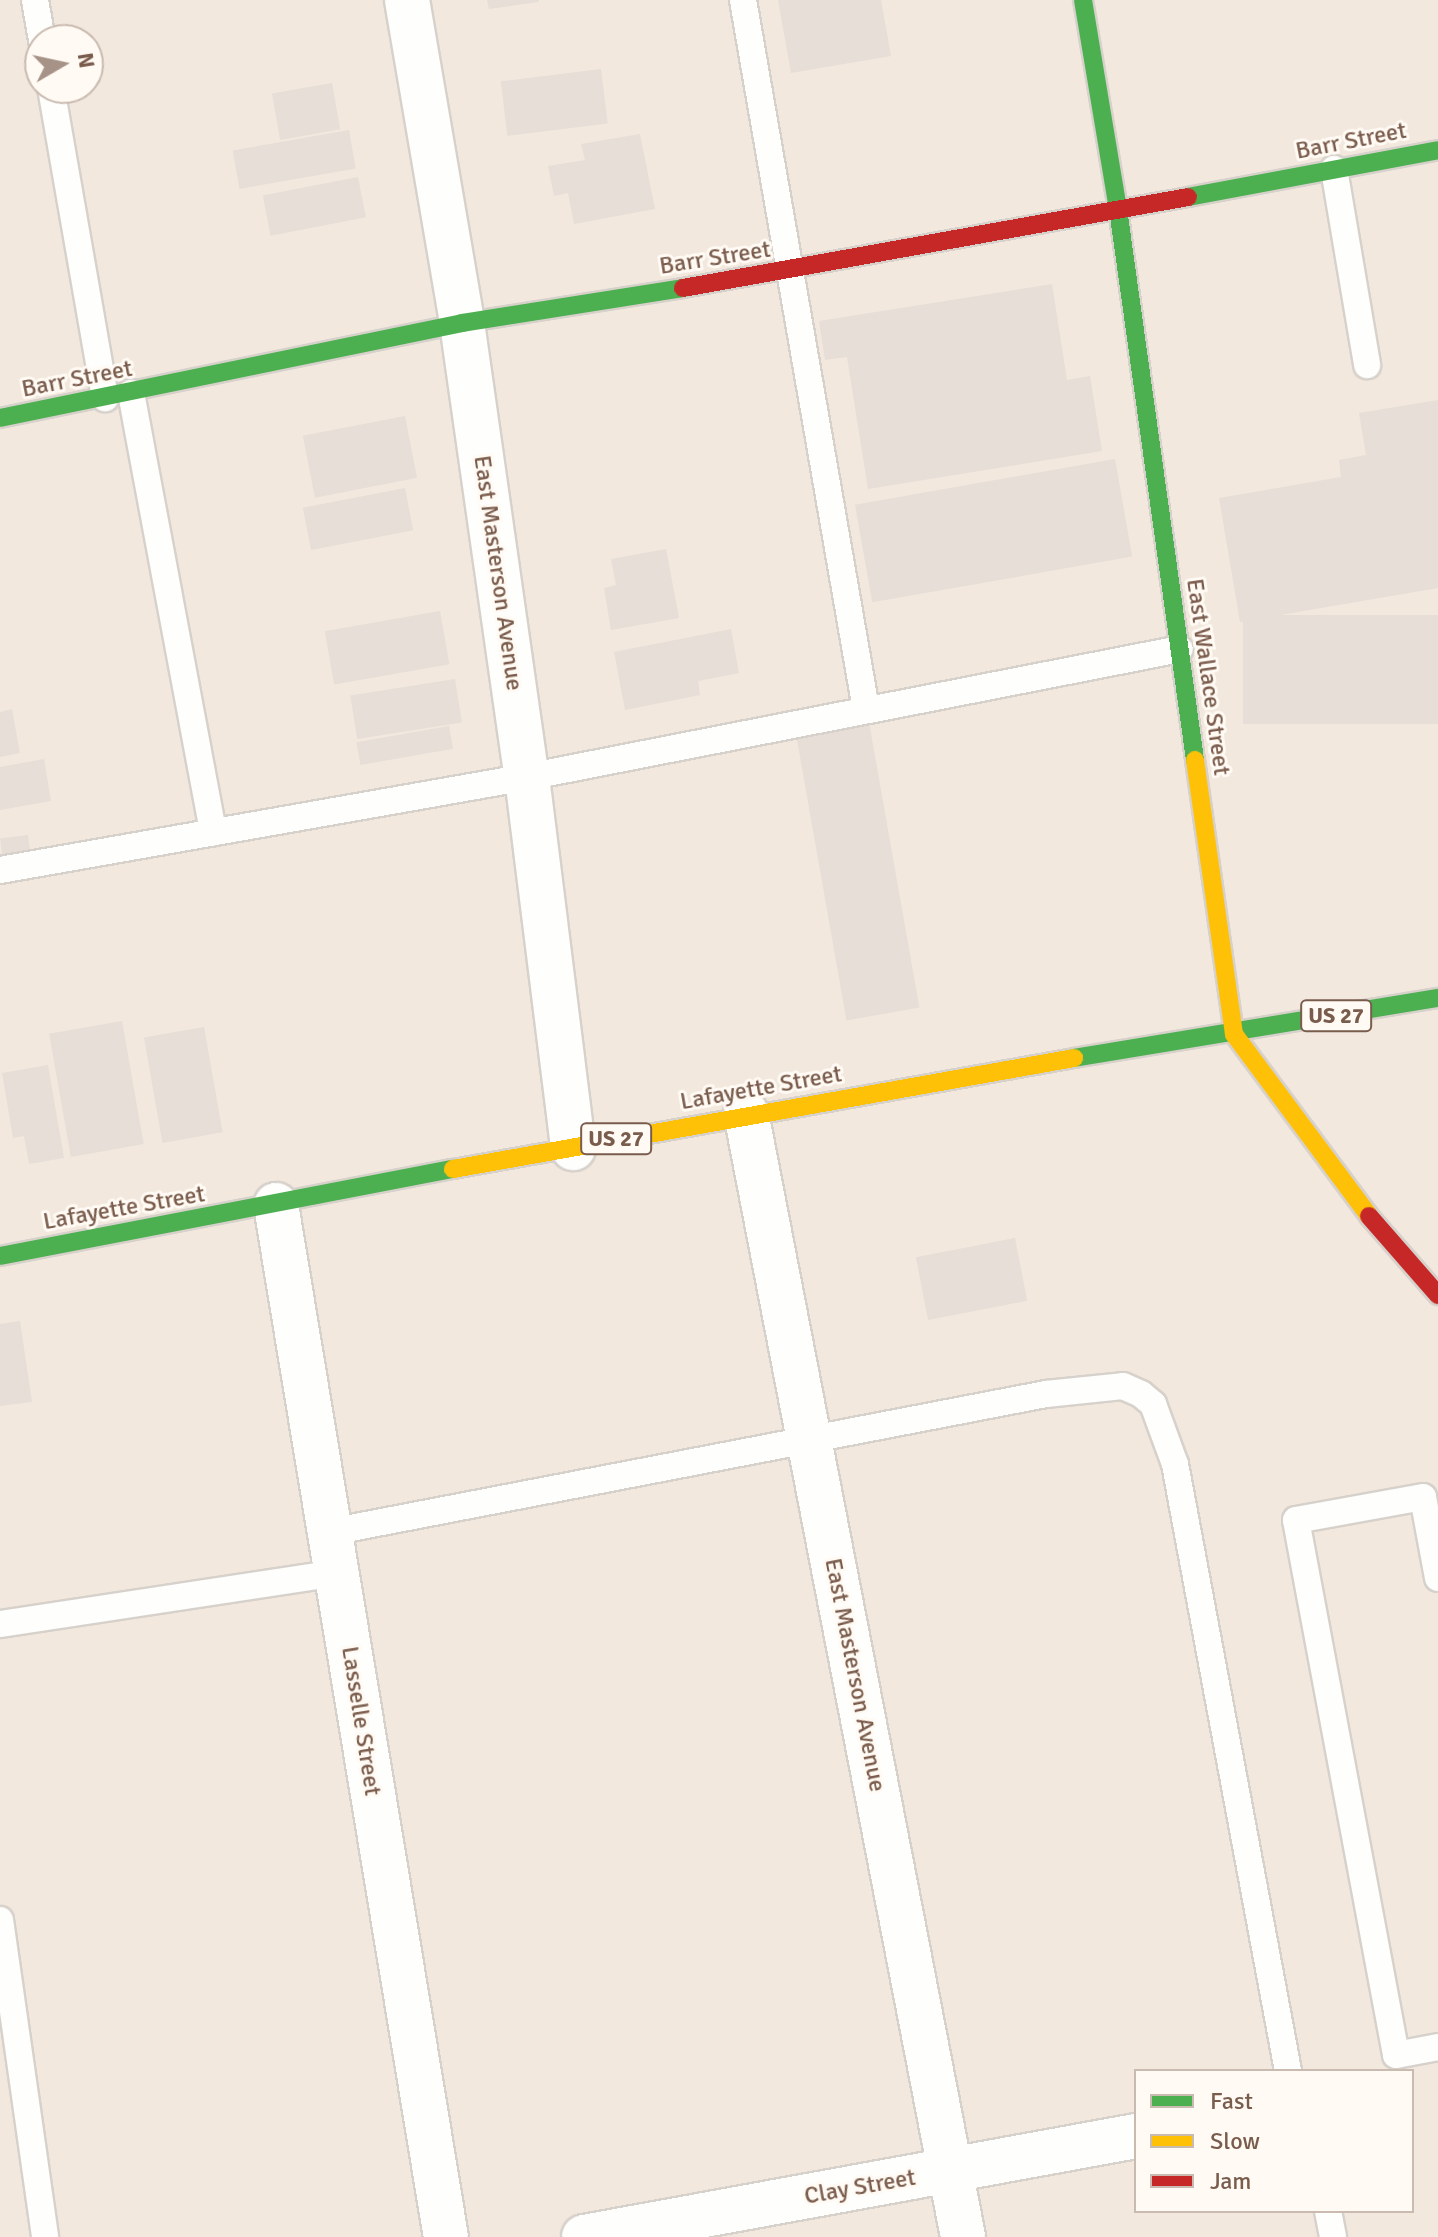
<!DOCTYPE html>
<style>
body{margin:0}
#map{position:relative;width:1438px;height:2237px;overflow:hidden;background:#f9f5f0;font-family:Signika,sans-serif}
div>[style]{position:absolute}
.residential>*{inset:0;background:#f2e8de}
.building>*{inset:0;background:#e6ded7;transform-origin:0 0}
.roads{filter:drop-shadow(2px 0 #d7d1cb) drop-shadow(-2px 0 #d7d1cb) drop-shadow(0 2px #d7d1cb) drop-shadow(0 -2px #d7d1cb)}
.lane>*{height:26px;margin:-13px;padding:0 13px;transform-origin:13px;border-radius:13px;background:#fefefd}
.street>*{height:44px;margin:-22px;padding:0 22px;transform-origin:22px;border-radius:22px;background:#fefefd}
.fast>*{height:18px;margin:-9px;padding:0 9px;transform-origin:9px;border-radius:9px;background:#4caf50}
.slow>*{height:18px;margin:-9px;padding:0 9px;transform-origin:9px;border-radius:9px;background:#ffc107}
.jam>*{height:18px;margin:-9px;padding:0 9px;transform-origin:9px;border-radius:9px;background:#c62828}
span{translate:-50% -50%;white-space:nowrap;text-align:center;line-height:1.15;-webkit-text-stroke:6px #fffaf3;paint-order:stroke}
.shield-label span{padding:2px 6px;background:#fffaf3;border:2px solid;border-radius:6px;-webkit-text-stroke-width:0}
.shield-label{font-size:22px;color:#7a5c4d;font-weight:700}
.street-label{font-size:24px;color:#7a5c4d}
.legend{position:absolute;left:1134px;top:2069px;width:280px;height:144px;box-sizing:border-box;background:#fffaf3;border:2px solid #cabbb1;margin:0;padding:10px 14px;list-style:none;font-size:24px;color:#7a5c4d}
.legend li{display:flex;align-items:center;gap:16px;height:40px}
.legend b{width:40px;border:2px solid #cabbb1}
.north{position:absolute;left:24px;top:24px;width:80px;height:80px;box-sizing:border-box;background:#fffaf3;border:2px solid #cabbb1;border-radius:50%;rotate:81deg;font-size:22px;font-weight:700;line-height:32px;text-align:center;color:#7a5c4d}
.north::after{content:'';display:block;margin:auto;width:28px;height:36px;background:#a69286;clip-path:polygon(50% 0,100% 100%,50% 72%,0 100%)}
</style>
<div id="map">
<div class="residential">
<div style="clip-path:polygon(evenodd,0 0,1438px 0,1438px 2237px,0 2237px,0 0,40px 40px,88px 40px,88px 88px,40px 88px,40px 40px,0 0,1136px 2071px,1412px 2071px,1412px 2211px,1136px 2211px,1136px 2071px)"></div>
</div>
<div class="building">
<div style="clip-path:polygon(487px 0,539px 0,539px 2px,489px 9px)"></div>
<div style="clip-path:polygon(778px 0,881px 0,891px 56px,791px 73px)"></div>
<div style="left:601px;top:69px;width:55px;height:101px;rotate:83deg"></div>
<div style="left:332px;top:83px;width:47px;height:61px;rotate:80deg"></div>
<div style="left:349px;top:130px;width:39px;height:118px;rotate:80deg"></div>
<div style="clip-path:polygon(640px 134px,655px 209px,574px 224px,568px 193px,554px 196px,548px 166px,585px 160px,581px 144px)"></div>
<div style="left:358px;top:177px;width:41px;height:97px;rotate:79deg"></div>
<div style="clip-path:polygon(1052px 284px,1067px 380px,1090px 376px,1102px 451px,868px 489px,847px 357px,825px 360px,819px 321px)"></div>
<div style="clip-path:polygon(1438px 400px,1438px 588px,1240px 622px,1219px 498px,1341px 477px,1339px 460px,1366px 455px,1359px 413px)"></div>
<div style="left:405px;top:416px;width:63px;height:104px;rotate:79deg"></div>
<div style="left:1115px;top:459px;width:99px;height:264px;rotate:80deg"></div>
<div style="left:405px;top:488px;width:43px;height:104px;rotate:79deg"></div>
<div style="clip-path:polygon(666px 549px,679px 618px,611px 630px,604px 588px,616px 585px,611px 559px)"></div>
<div style="left:440px;top:611px;width:54px;height:117px;rotate:80deg"></div>
<div style="left:1438px;top:615px;width:109px;height:195px;rotate:90deg"></div>
<div style="clip-path:polygon(731px 629px,739px 673px,698px 681px,700px 695px,625px 710px,614px 652px)"></div>
<div style="left:455px;top:679px;width:44px;height:106px;rotate:81deg"></div>
<div style="clip-path:polygon(12px 709px,20px 753px,0 757px,0 712px)"></div>
<div style="left:869px;top:722px;width:290px;height:74px;rotate:80deg"></div>
<div style="left:449px;top:726px;width:23px;height:94px;rotate:80deg"></div>
<div style="clip-path:polygon(44px 759px,51px 801px,0 810px,0 767px)"></div>
<div style="left:28px;top:835px;width:23px;height:28px;rotate:83deg"></div>
<div style="left:122px;top:1021px;width:125px;height:74px;rotate:80deg"></div>
<div style="left:204px;top:1027px;width:107px;height:61px;rotate:80deg"></div>
<div style="clip-path:polygon(48px 1065px,64px 1158px,29px 1164px,24px 1136px,13px 1138px,2px 1073px)"></div>
<div style="left:1015px;top:1238px;width:64px;height:101px;rotate:79deg"></div>
<div style="clip-path:polygon(20px 1321px,32px 1402px,0 1406px,0 1324px)"></div>
</div>
<div class="roads">
<div class="lane">
<div style="left:35px;top:0;width:41px;rotate:80.1deg"></div>
<div style="left:743px;top:0;width:720px;rotate:80.16deg"></div>
<div style="left:51px;top:88px;width:315px;rotate:80.1deg"></div>
<div style="left:1334px;top:169px;width:199px;rotate:80.4deg"></div>
<div style="left:131px;top:393px;width:447px;rotate:79.4deg"></div>
<div style="left:0;top:870px;width:535px;rotate:-10.01deg"></div>
<div style="left:527px;top:777px;width:665px;rotate:-11.09deg"></div>
<div style="left:330px;top:1532px;width:729px;rotate:-10.91deg"></div>
<div style="left:1046px;top:1394px;width:77px;rotate:-5.9deg"></div>
<div style="left:1123px;top:1386px;width:20px;rotate:24deg"></div>
<div style="left:1141px;top:1394px;width:16px;rotate:40deg"></div>
<div style="left:1153px;top:1404px;width:64px;rotate:69.9deg"></div>
<div style="left:1175px;top:1464px;width:617px;rotate:79.45deg"></div>
<div style="left:1438px;top:1578px;width:82px;rotate:-100.5deg"></div>
<div style="left:1423px;top:1497px;width:129px;rotate:169.7deg"></div>
<div style="left:1296px;top:1520px;width:544px;rotate:79.41deg"></div>
<div style="left:1396px;top:2055px;width:43px;rotate:-10.8deg"></div>
<div style="left:0;top:1624px;width:340px;rotate:-8.6deg"></div>
<div style="left:0;top:1920px;width:320px;rotate:81.9deg"></div>
<div style="left:1328px;top:2211px;width:26px;rotate:79deg"></div>
</div>
<div class="street">
<div style="left:407px;top:0;width:328px;rotate:80.3deg"></div>
<div style="left:462px;top:323px;width:459px;rotate:81.9deg"></div>
<div style="left:527px;top:777px;width:374px;rotate:82.9deg"></div>
<div style="left:746px;top:1113px;width:1145px;rotate:79.07deg"></div>
<div style="left:276px;top:1205px;width:1046px;rotate:80.65deg"></div>
<div style="left:584px;top:2237px;width:561px;rotate:-10.37deg"></div>
</div>
<div class="fast">
<div style="left:1083px;top:0;width:212px;rotate:80.5deg"></div>
<div style="left:1118px;top:209px;width:556px;rotate:82.04deg"></div>
<div style="left:1188px;top:197px;width:254px;rotate:-10.6deg"></div>
<div style="left:0;top:418px;width:472px;rotate:-11.6deg"></div>
<div style="left:462px;top:323px;width:224px;rotate:-9deg"></div>
<div style="left:1074px;top:1058px;width:369px;rotate:-9.4deg"></div>
<div style="left:0;top:1256px;width:461px;rotate:-10.9deg"></div>
</div>
<div class="slow">
<div style="left:1195px;top:760px;width:277px;rotate:81.9deg"></div>
<div style="left:1234px;top:1034px;width:227px;rotate:53.4deg"></div>
<div style="left:453px;top:1169px;width:631px;rotate:-10.13deg"></div>
</div>
<div class="jam">
<div style="left:683px;top:288px;width:513px;rotate:-10.21deg"></div>
<div style="left:1369px;top:1216px;width:105px;rotate:48.9deg"></div>
</div>
</div>
<div class="shield-label">
<span style="left:1336px;top:1016px">US 27</span>
<span style="left:616px;top:1139px">US 27</span>
</div>
<div class="street-label">
<span style="left:1351px;top:141px;rotate:-11deg">Barr Street</span>
<span style="left:715px;top:258px;rotate:-9deg">Barr Street</span>
<span style="left:77px;top:379px;rotate:-11deg">Barr Street</span>
<span style="left:498px;top:573px;rotate:82deg">East Masterson Avenue</span>
<span style="left:1208px;top:677px;rotate:82deg">East Wallace Street</span>
<span style="left:761px;top:1088px;rotate:-10deg">Lafayette Street</span>
<span style="left:124px;top:1208px;rotate:-10deg">Lafayette Street</span>
<span style="left:855px;top:1675px;rotate:79deg">East Masterson Avenue</span>
<span style="left:361px;top:1721px;rotate:81deg">Lasselle Street</span>
<span style="left:860px;top:2187px;rotate:-10deg">Clay Street</span>
</div>
<ul class="legend">
<li><b style="height:10px;background:#4caf50"></b>Fast</li>
<li><b style="height:10px;background:#ffc107"></b>Slow</li>
<li><b style="height:10px;background:#c62828"></b>Jam</li>
</ul>
<div class="north">N</div>
</div>
